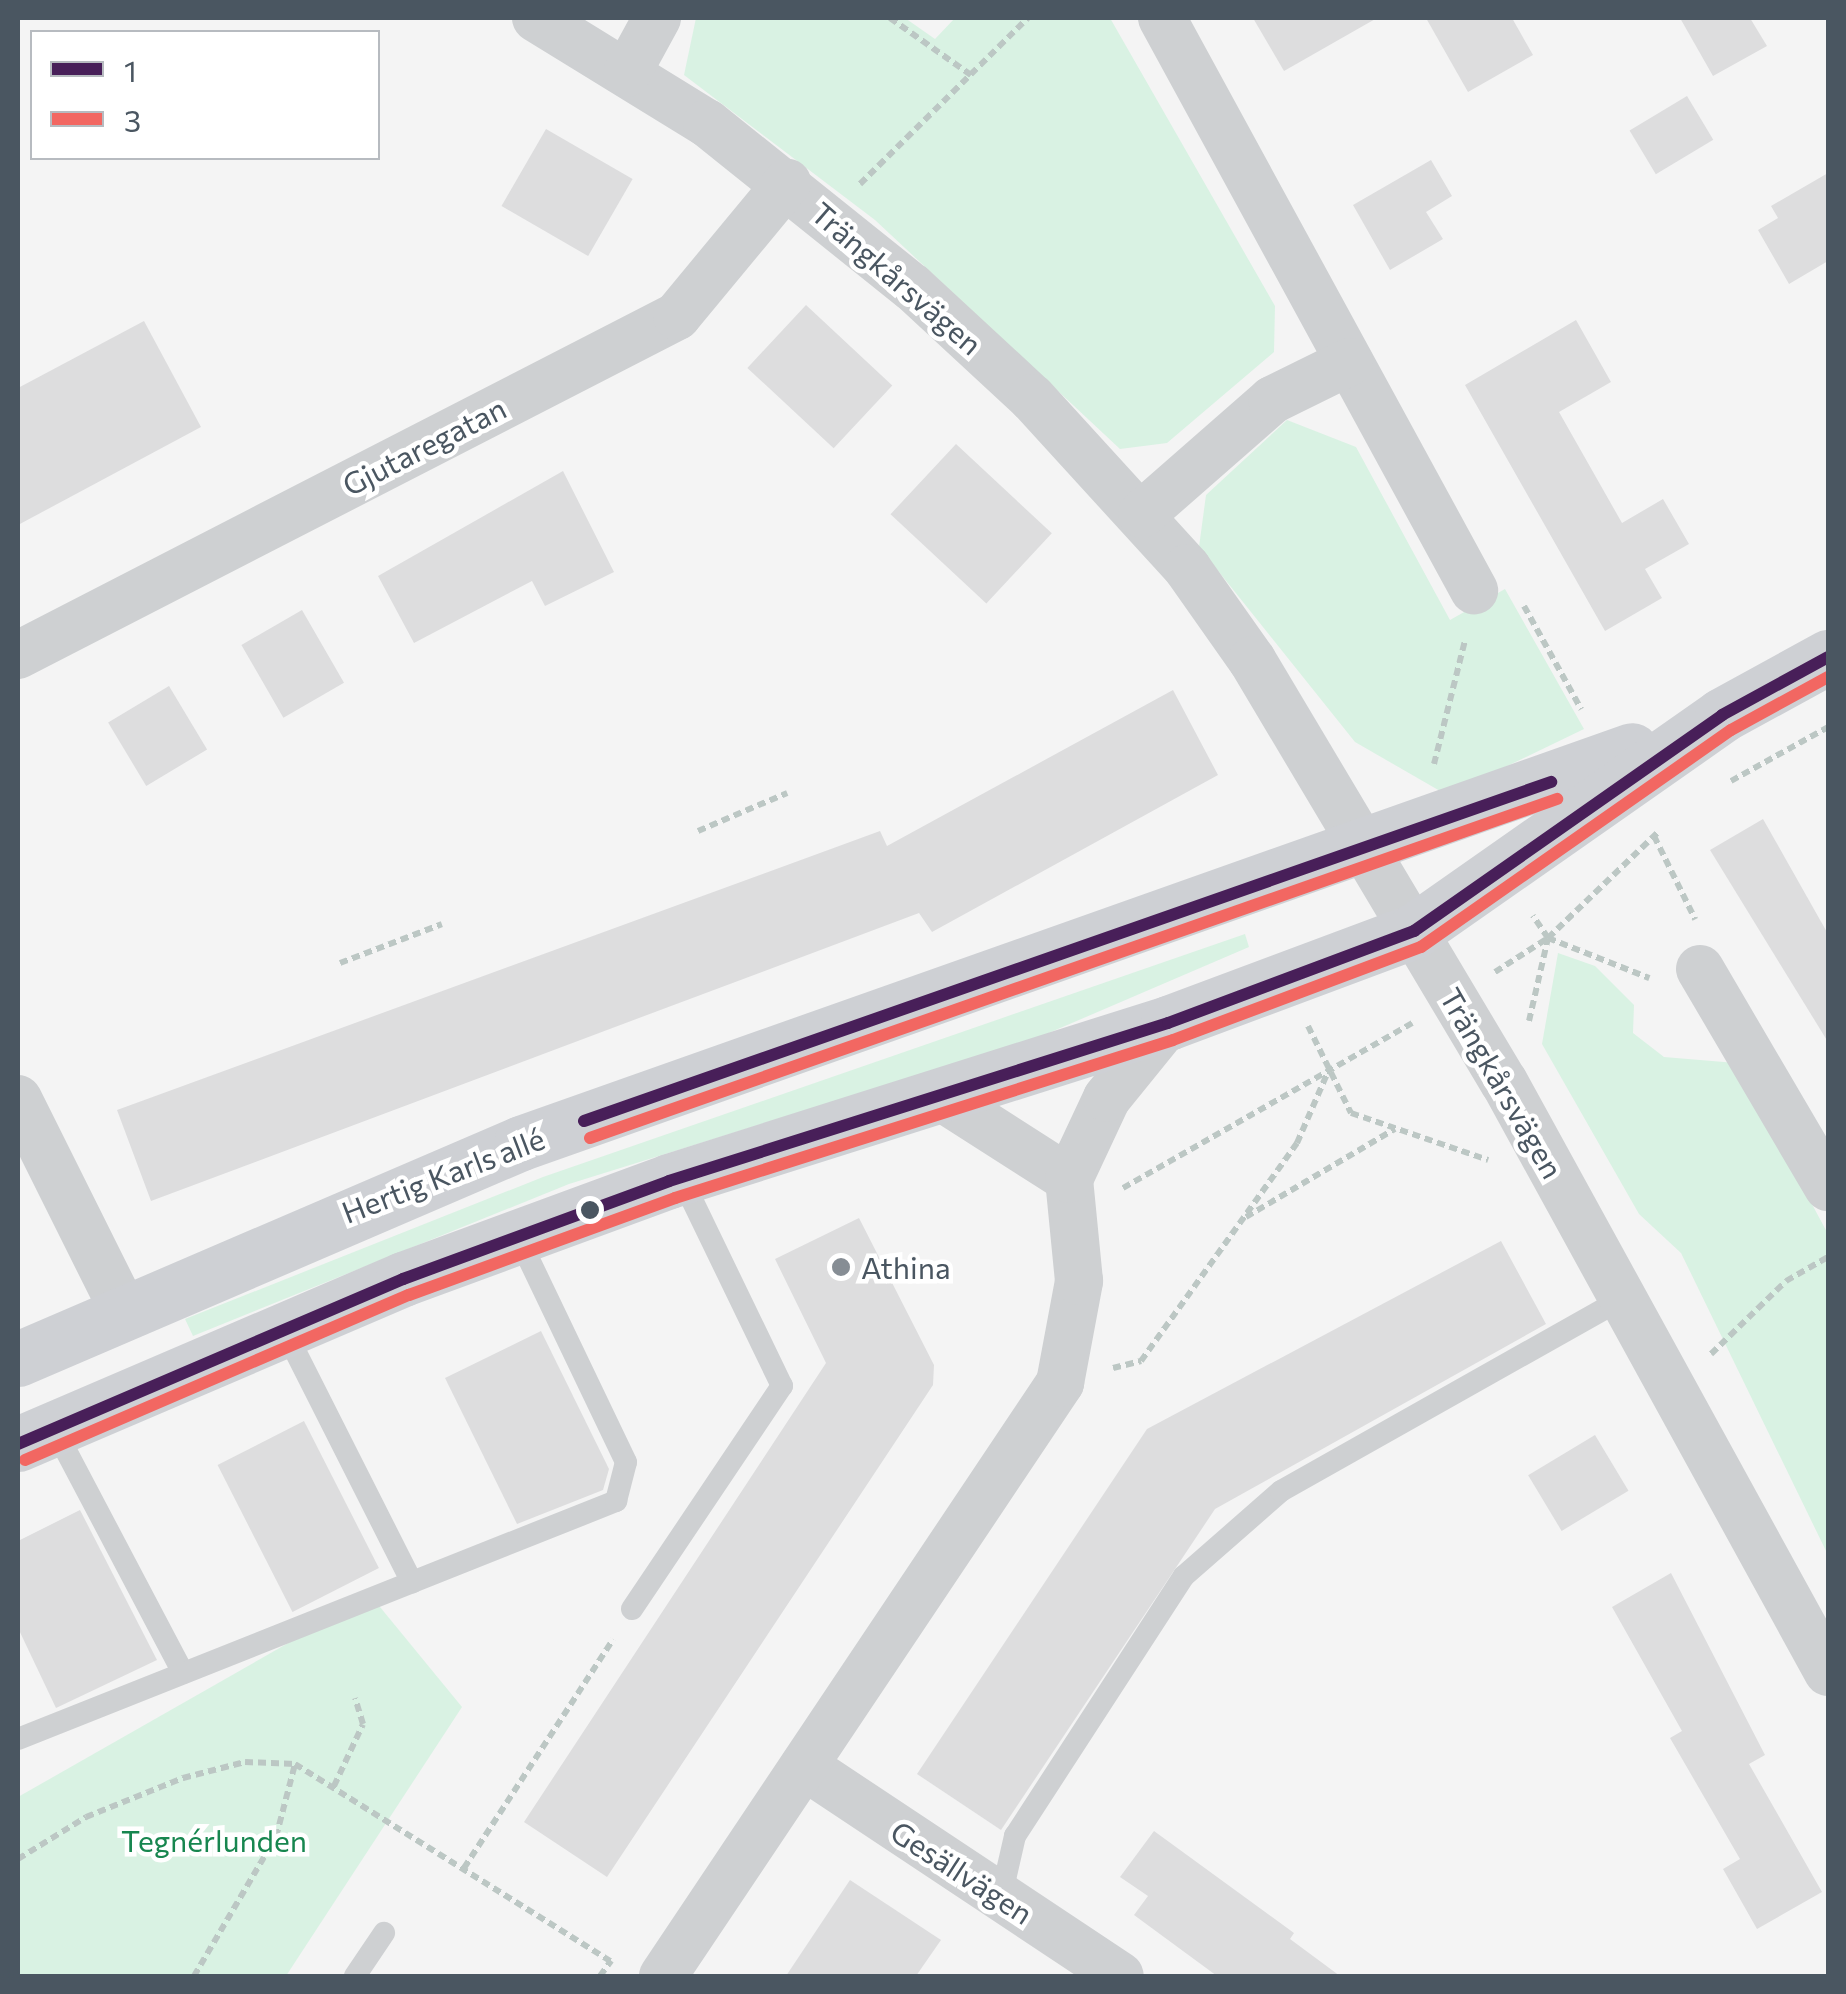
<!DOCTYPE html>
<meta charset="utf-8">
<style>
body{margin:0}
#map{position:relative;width:1846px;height:1994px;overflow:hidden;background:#f4f4f4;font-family:Commissioner,sans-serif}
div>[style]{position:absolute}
.green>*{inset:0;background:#d9f2e3}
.building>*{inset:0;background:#ddddde;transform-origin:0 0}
.path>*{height:6px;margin-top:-3px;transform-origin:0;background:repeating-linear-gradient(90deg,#bcc7c4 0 8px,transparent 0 13px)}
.service>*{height:22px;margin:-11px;padding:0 11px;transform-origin:11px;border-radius:11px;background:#ced0d2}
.minor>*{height:48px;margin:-24px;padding:0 24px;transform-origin:24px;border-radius:24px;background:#ced0d2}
.secondary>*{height:55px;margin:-27.5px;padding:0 27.5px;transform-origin:27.5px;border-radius:27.5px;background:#ced0d4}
.bus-1>*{height:12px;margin:-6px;padding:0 6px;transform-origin:6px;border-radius:6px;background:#481f59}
.bus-2>*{height:12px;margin:-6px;padding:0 6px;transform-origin:6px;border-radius:6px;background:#f26762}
.dots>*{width:28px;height:28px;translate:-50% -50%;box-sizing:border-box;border:5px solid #fff;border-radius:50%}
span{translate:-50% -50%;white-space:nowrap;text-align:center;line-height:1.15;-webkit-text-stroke:9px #fff;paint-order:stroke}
.street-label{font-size:30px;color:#4a5661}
.poi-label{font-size:30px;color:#4a5661}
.left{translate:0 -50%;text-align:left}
.park-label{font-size:30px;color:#17864f}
.frame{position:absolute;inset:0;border:20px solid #4a5661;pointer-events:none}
.legend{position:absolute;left:30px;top:30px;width:350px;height:130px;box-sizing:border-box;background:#fff;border:2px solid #b7bbc0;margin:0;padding:12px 18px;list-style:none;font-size:30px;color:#4a5661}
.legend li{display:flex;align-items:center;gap:20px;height:50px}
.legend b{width:50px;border:2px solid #b7bbc0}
</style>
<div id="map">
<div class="green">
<div style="clip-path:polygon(696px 18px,905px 18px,935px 39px,955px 18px,1110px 18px,1275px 306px,1274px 352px,1167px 443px,1120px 449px,875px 220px,684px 75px)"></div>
<div style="clip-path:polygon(1287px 420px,1356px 447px,1450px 620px,1505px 589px,1584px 729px,1447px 795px,1355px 742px,1199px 547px,1206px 495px)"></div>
<div style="clip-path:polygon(1245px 934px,1249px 947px,1037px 1038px,569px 1184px,193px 1336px,185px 1319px,543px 1177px)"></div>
<div style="clip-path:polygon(1558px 953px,1595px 966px,1634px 1005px,1633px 1033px,1664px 1057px,1736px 1063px,1828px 1234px,1828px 1555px,1681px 1253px,1639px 1214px,1542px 1044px)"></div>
<div style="clip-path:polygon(371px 1596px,462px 1707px,286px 1976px,18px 1976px,18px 1797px)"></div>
</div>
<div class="building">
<div style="clip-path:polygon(1253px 18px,1377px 18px,1284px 71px)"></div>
<div style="clip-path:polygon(1426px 18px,1512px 18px,1533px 55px,1468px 92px)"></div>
<div style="clip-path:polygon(1680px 18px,1750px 18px,1767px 46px,1713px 76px)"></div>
<div style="left:1687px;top:96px;width:51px;height:67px;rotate:59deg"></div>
<div style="left:546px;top:129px;width:100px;height:89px;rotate:30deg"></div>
<div style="clip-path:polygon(1431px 160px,1452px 196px,1426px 212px,1443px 239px,1390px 270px,1353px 205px)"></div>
<div style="clip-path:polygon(1828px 173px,1828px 261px,1789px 284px,1758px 230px,1778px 218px,1771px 206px)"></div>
<div style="left:806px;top:305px;width:118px;height:86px;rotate:43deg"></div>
<div style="clip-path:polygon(1576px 320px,1611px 382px,1559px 412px,1622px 523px,1663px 499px,1689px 544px,1645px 569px,1662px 598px,1605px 631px,1465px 385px)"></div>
<div style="clip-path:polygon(144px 321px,201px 427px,18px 525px,18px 388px)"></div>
<div style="left:956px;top:444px;width:131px;height:96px;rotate:43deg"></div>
<div style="clip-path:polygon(563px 471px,614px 572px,545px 606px,532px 581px,414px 643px,378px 576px)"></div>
<div style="left:302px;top:610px;width:84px;height:70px;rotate:60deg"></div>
<div style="left:169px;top:686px;width:74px;height:71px;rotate:59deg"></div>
<div style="clip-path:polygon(1173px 690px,1218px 775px,932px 932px,919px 913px,151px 1201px,117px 1110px,880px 831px,887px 846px)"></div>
<div style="clip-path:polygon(1763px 819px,1828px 934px,1828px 1042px,1710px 850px)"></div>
<div style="clip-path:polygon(859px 1218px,934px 1365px,933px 1385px,607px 1877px,524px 1822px,826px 1363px,775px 1259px)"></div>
<div style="clip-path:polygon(1501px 1241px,1546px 1324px,1215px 1509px,1001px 1830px,917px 1774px,1147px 1429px)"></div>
<div style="clip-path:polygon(541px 1331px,609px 1469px,603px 1490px,517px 1524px,445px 1378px)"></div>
<div style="left:304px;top:1421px;width:165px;height:97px;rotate:63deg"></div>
<div style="left:1595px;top:1435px;width:65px;height:78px;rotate:59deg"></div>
<div style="clip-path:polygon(80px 1510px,157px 1660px,56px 1708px,18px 1628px,18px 1541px)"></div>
<div style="clip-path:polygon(1671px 1573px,1765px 1755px,1749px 1764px,1822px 1892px,1757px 1929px,1723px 1869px,1740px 1859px,1670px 1738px,1682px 1731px,1612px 1607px)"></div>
<div style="clip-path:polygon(1154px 1831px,1294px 1933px,1290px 1939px,1340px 1976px,1217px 1976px,1134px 1915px,1148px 1896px,1120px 1877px)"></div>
<div style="clip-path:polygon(850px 1880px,941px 1940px,916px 1976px,786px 1976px)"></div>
</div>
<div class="path">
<div style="left:890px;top:18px;width:99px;rotate:35.1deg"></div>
<div style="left:860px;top:184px;width:236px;rotate:-44.7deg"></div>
<div style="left:1524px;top:606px;width:118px;rotate:61deg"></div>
<div style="left:1434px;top:764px;width:127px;rotate:-75.9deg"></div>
<div style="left:1731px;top:781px;width:111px;rotate:-29.1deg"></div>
<div style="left:698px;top:831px;width:97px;rotate:-23.1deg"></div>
<div style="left:1654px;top:836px;width:93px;rotate:63.7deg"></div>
<div style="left:1548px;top:938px;width:109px;rotate:21.6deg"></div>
<div style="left:340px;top:963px;width:109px;rotate:-20.9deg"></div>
<div style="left:1495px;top:972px;width:63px;rotate:-32.7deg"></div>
<div style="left:1548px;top:938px;width:154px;rotate:-43.9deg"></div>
<div style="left:1529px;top:1021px;width:85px;rotate:-77.1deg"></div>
<div style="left:1548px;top:938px;width:27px;rotate:-124deg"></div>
<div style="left:1308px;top:1026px;width:97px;rotate:63.7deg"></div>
<div style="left:1351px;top:1113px;width:145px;rotate:18.9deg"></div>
<div style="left:1123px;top:1188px;width:333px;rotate:-29.7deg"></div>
<div style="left:1246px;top:1217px;width:173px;rotate:-30.6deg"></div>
<div style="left:1711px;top:1354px;width:105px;rotate:-44.2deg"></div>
<div style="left:1786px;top:1281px;width:48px;rotate:-29.7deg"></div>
<div style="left:1113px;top:1368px;width:29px;rotate:-14deg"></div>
<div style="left:1141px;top:1361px;width:268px;rotate:-54.4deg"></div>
<div style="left:1297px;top:1143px;width:75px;rotate:-66.5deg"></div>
<div style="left:334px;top:1786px;width:68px;rotate:-64.9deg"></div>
<div style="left:363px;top:1724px;width:27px;rotate:-107deg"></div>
<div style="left:18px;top:1859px;width:80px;rotate:-31.7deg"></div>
<div style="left:86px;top:1817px;width:105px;rotate:-21.9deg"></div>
<div style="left:183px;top:1778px;width:64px;rotate:-14.5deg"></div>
<div style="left:245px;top:1762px;width:50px;rotate:2.3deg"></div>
<div style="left:295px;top:1764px;width:375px;rotate:32deg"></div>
<div style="left:464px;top:1868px;width:273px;rotate:-56.9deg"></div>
<div style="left:194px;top:1976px;width:161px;rotate:-59.5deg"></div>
<div style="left:276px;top:1837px;width:75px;rotate:-75.4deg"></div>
<div style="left:600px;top:1976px;width:19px;rotate:-54deg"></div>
</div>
<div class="service">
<div style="left:284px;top:1329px;width:284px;rotate:63.2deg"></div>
<div style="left:54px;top:1428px;width:277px;rotate:62.2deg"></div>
<div style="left:632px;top:1609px;width:269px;rotate:-56.1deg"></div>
<div style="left:782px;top:1386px;width:232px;rotate:-115.8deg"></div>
<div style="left:18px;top:1739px;width:644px;rotate:-21.7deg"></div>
<div style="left:616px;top:1501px;width:40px;rotate:-75.6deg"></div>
<div style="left:626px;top:1462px;width:250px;rotate:-115.6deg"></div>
<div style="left:1001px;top:1897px;width:63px;rotate:-77.1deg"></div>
<div style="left:1015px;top:1836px;width:310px;rotate:-57deg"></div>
<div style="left:1184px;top:1576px;width:129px;rotate:-41.2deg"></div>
<div style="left:1281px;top:1491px;width:393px;rotate:-29.4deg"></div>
<div style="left:355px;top:1976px;width:52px;rotate:-56deg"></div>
</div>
<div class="minor">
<div style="left:536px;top:18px;width:201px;rotate:31.6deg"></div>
<div style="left:707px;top:123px;width:263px;rotate:38.7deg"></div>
<div style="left:912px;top:287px;width:163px;rotate:42.8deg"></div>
<div style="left:1032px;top:398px;width:230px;rotate:47.6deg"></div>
<div style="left:1187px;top:568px;width:113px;rotate:54.8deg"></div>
<div style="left:1252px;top:660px;width:492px;rotate:59.2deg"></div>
<div style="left:1504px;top:1082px;width:673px;rotate:61.23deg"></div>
<div style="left:1162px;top:18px;width:652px;rotate:61.39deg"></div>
<div style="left:627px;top:73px;width:63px;rotate:-61.4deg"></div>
<div style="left:1142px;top:514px;width:173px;rotate:-41.2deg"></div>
<div style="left:1272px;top:400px;width:86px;rotate:-26.3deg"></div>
<div style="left:18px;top:655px;width:741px;rotate:-27.22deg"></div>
<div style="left:677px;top:316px;width:173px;rotate:-50.4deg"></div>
<div style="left:1700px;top:969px;width:253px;rotate:59.6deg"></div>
<div style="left:941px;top:1097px;width:152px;rotate:32.6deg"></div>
<div style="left:18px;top:1099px;width:240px;rotate:63.5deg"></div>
<div style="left:804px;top:1766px;width:379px;rotate:33.6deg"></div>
<div style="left:663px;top:1976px;width:714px;rotate:-56.2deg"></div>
<div style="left:1060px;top:1383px;width:104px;rotate:-79.4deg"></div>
<div style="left:1079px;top:1281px;width:102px;rotate:-95.6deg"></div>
<div style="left:1069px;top:1179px;width:89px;rotate:-64.9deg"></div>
<div style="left:1107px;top:1098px;width:97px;rotate:-50.9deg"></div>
</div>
<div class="secondary">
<div style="left:18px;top:1359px;width:547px;rotate:-23.24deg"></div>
<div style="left:521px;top:1143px;width:1178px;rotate:-19.48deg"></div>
<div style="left:18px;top:1444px;width:419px;rotate:-23.2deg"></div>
<div style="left:403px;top:1279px;width:283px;rotate:-20.2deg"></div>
<div style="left:669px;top:1181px;width:523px;rotate:-17.57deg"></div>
<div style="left:1168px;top:1023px;width:263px;rotate:-20.5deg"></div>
<div style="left:1414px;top:931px;width:376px;rotate:-35deg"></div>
<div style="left:1722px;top:715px;width:121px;rotate:-28.7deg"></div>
</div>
<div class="bus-1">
<div style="left:584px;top:1121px;width:1025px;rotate:-19.32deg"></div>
<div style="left:18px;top:1444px;width:419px;rotate:-23.2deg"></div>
<div style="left:403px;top:1279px;width:283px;rotate:-20.2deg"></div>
<div style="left:669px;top:1181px;width:523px;rotate:-17.57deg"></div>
<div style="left:1168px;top:1023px;width:263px;rotate:-20.5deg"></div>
<div style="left:1414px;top:931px;width:376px;rotate:-35deg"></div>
<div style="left:1722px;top:715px;width:121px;rotate:-28.7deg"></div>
</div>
<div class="bus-2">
<div style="left:590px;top:1138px;width:1025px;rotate:-19.32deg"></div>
<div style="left:25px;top:1460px;width:418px;rotate:-23.3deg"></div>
<div style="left:409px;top:1295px;width:283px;rotate:-20deg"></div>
<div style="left:675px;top:1198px;width:522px;rotate:-17.6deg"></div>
<div style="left:1173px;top:1040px;width:265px;rotate:-20.6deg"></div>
<div style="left:1421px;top:947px;width:378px;rotate:-35deg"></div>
<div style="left:1731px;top:730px;width:111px;rotate:-28.7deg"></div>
</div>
<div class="dots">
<div style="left:590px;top:1210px;background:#4a5661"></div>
<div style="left:841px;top:1267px;background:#868d94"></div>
</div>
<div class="street-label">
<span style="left:897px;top:278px;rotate:41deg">Trängkårsvägen</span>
<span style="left:424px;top:446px;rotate:-27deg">Gjutaregatan</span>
<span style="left:1502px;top:1083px;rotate:60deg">Trängkårsvägen</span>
<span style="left:443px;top:1175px;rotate:-21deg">Hertig Karls allé</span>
<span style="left:962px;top:1872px;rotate:33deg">Gesällvägen</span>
</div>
<div class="poi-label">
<span class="left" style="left:861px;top:1267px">Athina</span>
</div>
<div class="park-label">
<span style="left:214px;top:1840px">Tegnérlunden</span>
</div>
<div class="frame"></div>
<ul class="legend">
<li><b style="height:12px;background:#481f59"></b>1</li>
<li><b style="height:12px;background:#f26762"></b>3</li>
</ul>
</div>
